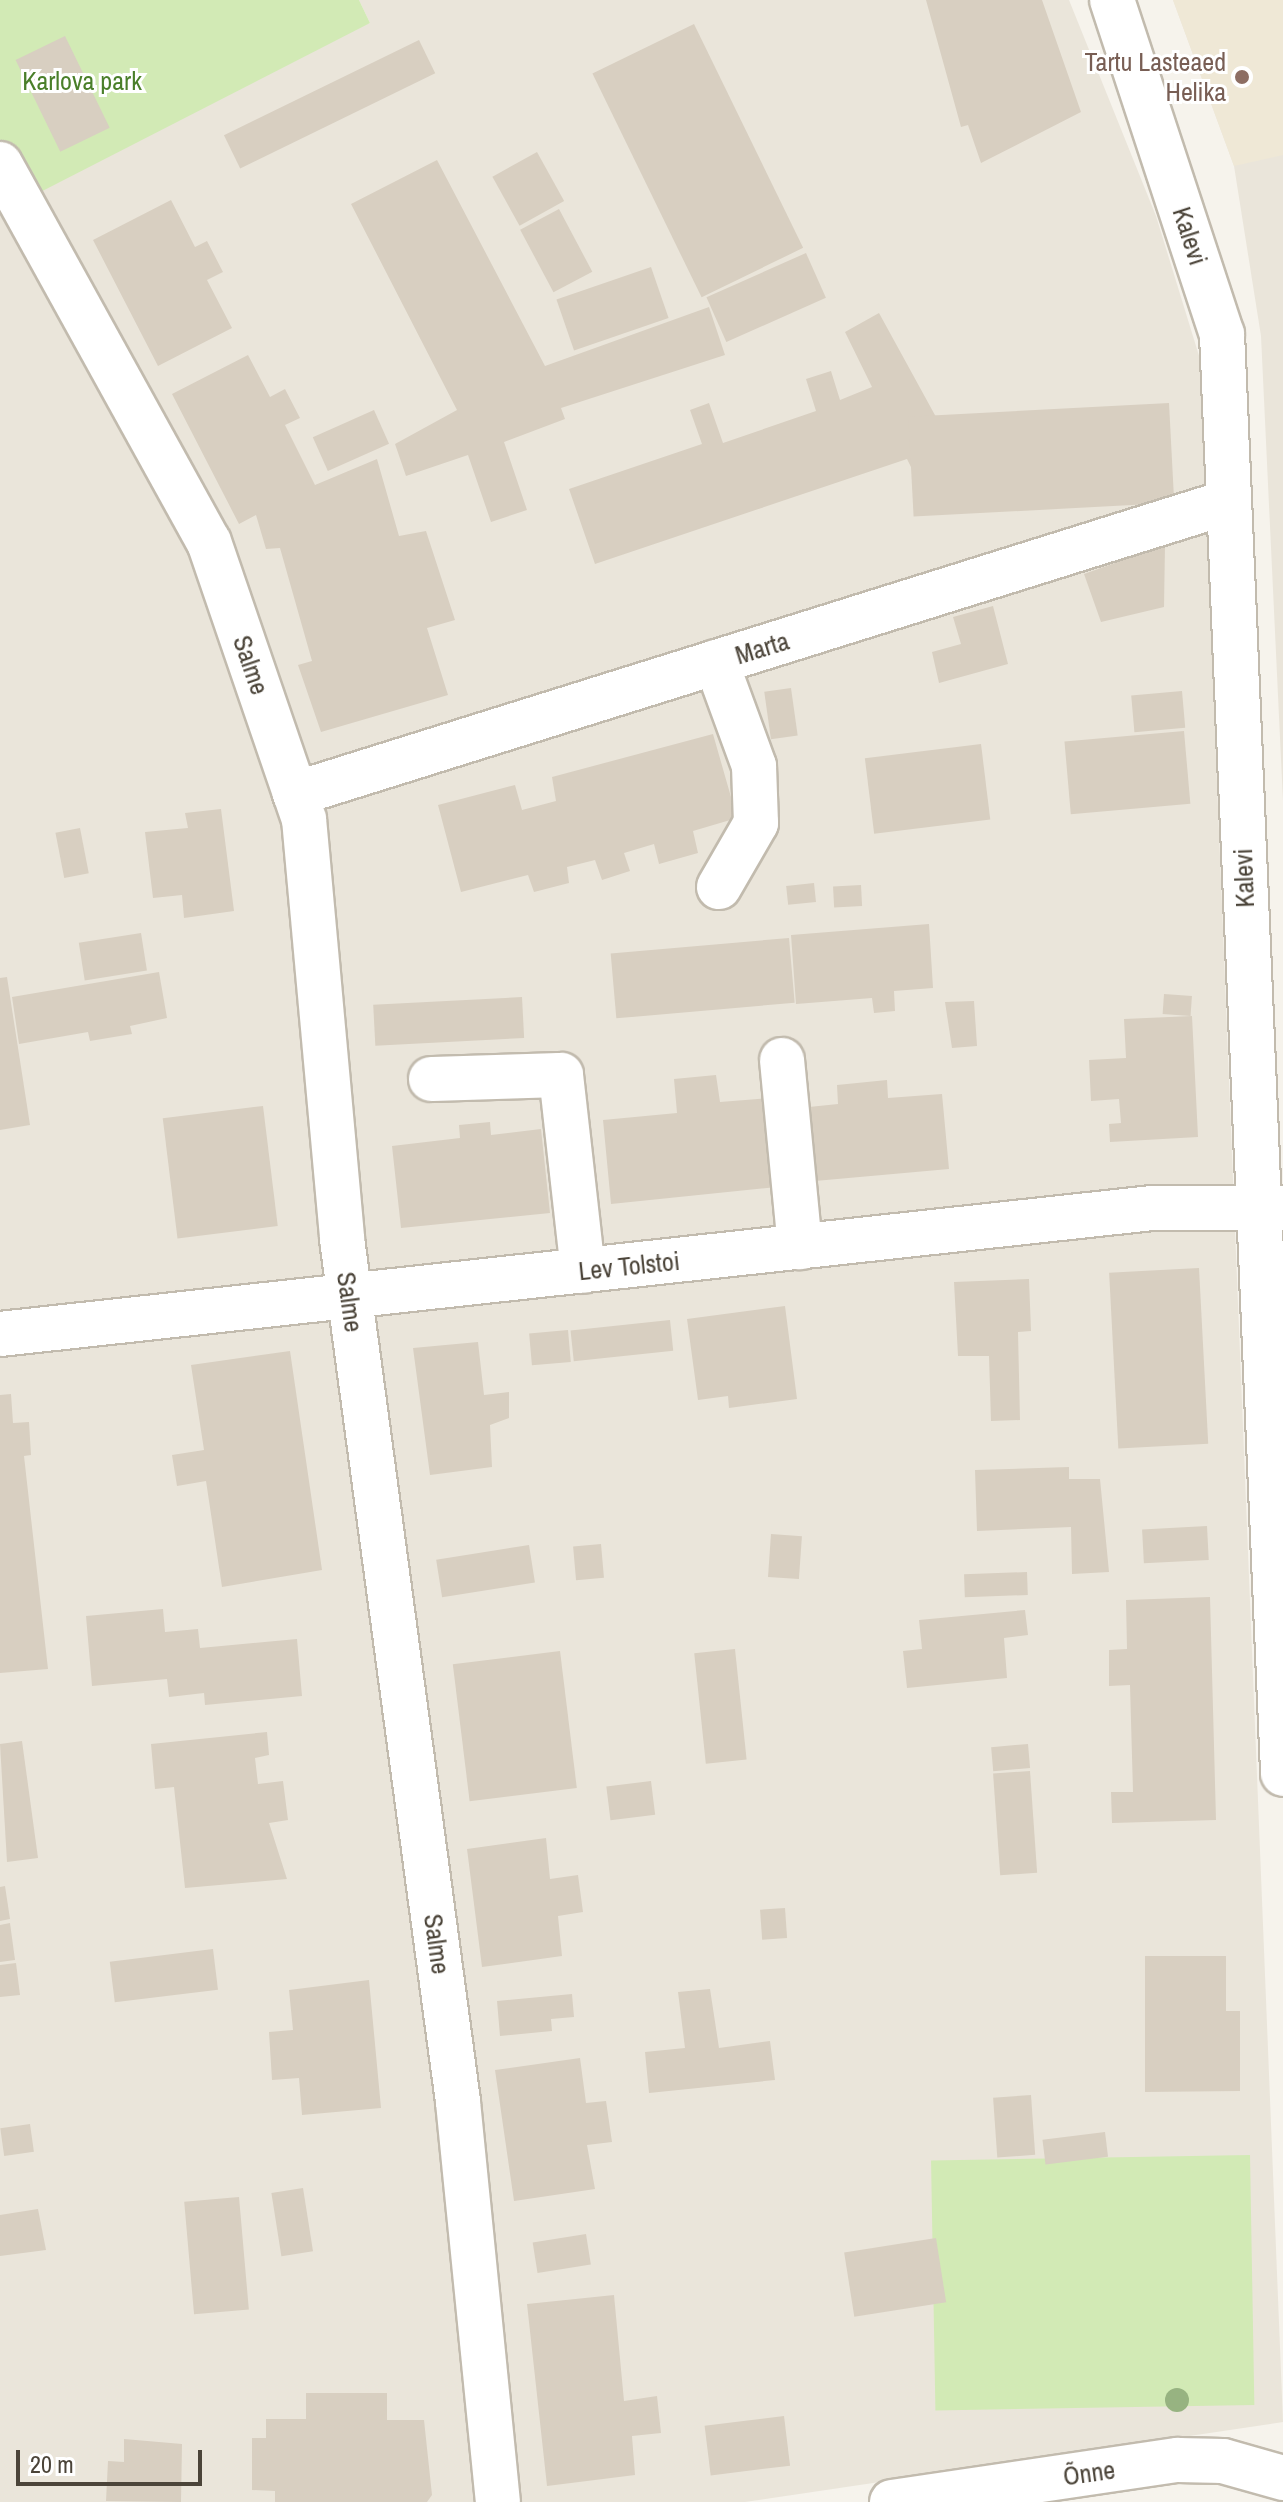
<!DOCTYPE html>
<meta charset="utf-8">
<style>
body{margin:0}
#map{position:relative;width:1283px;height:2502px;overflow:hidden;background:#f6f3ec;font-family:"Archivo Narrow",sans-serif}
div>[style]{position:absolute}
.residential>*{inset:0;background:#eae5da}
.education>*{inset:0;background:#efe8d6}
.green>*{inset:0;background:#d2eab5;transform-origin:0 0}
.building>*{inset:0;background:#d8cfc1;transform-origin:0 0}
.roads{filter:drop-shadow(2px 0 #c2bbae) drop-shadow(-2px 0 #c2bbae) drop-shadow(0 2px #c2bbae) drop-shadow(0 -2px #c2bbae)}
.minor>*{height:44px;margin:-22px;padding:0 22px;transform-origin:22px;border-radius:22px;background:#fff}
.trees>*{width:24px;height:24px;margin:-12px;border-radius:50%;background:#97b381}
.dots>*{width:22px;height:22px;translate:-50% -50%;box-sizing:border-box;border:4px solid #fff;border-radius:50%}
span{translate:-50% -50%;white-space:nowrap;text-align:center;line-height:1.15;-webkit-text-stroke:6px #fff;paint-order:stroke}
.education-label{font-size:26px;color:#785e54}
.right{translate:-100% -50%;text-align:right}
.park-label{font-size:26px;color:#4a7f2a}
.street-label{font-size:26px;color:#4b4439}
.scale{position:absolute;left:16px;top:2450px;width:186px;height:36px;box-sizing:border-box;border:4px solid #4b4439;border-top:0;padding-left:10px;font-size:24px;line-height:28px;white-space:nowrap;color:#4b4439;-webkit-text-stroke:6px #fff;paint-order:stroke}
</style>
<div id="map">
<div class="residential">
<div style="clip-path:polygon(359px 0,1069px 0,1156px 216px,1200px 359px,1283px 2422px,745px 2502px,0 2502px,0 164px,370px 23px)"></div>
<div style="clip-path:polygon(1173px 0,1283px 0,1283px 801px,1261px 336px,1234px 166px)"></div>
</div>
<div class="education">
<div style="clip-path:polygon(1173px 0,1283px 0,1283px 155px,1234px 166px)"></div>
</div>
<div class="green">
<div style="clip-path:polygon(0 0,359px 0,370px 23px,19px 203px,0 164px)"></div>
<div style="left:1250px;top:2155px;width:250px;height:319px;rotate:89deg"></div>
</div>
<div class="building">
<div style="clip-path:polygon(926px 0,1042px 0,1081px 112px,981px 163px,968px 125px,961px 127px)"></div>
<div style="left:694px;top:24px;width:249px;height:113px;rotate:64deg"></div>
<div style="left:65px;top:36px;width:102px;height:55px;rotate:64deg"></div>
<div style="left:419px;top:40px;width:37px;height:217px;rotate:64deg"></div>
<div style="left:537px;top:152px;width:56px;height:51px;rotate:61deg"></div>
<div style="clip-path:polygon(437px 160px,545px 366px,709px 307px,725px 355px,561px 408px,565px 419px,504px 442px,527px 510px,491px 522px,468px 455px,406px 476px,395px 444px,457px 410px,351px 204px)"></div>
<div style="clip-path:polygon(171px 200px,195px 247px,207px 241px,223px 272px,207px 280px,232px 328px,158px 366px,93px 240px)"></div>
<div style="left:559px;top:209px;width:71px;height:44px;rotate:62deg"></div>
<div style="left:806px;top:253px;width:49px;height:109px;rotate:66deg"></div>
<div style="left:651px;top:267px;width:54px;height:100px;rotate:71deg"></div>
<div style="clip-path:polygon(879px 313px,953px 448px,912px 469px,907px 459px,595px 564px,569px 489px,702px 444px,690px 410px,709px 403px,723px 443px,816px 411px,806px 379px,831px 371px,840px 400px,872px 387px,845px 332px)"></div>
<div style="clip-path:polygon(248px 355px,270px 397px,285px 389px,300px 418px,285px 425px,315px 485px,377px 459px,399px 536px,426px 531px,455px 620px,427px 628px,448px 695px,321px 732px,298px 665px,312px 661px,280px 548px,266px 549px,256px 515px,239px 524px,172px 394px)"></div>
<div style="left:1169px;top:403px;width:100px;height:261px;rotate:87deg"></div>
<div style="left:374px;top:410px;width:37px;height:67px;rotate:66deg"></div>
<div style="clip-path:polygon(1165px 545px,1164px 607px,1101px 622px,1084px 574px)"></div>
<div style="clip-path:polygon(993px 606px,1008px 664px,939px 683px,932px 652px,961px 644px,953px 617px)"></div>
<div style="left:791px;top:688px;width:48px;height:27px;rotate:82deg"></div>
<div style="left:1182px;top:691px;width:37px;height:51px;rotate:85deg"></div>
<div style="left:1184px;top:731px;width:73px;height:120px;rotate:85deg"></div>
<div style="clip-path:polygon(713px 734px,737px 818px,693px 831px,698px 853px,659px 864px,654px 844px,624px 853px,630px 871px,602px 880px,595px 860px,567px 867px,569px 883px,534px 892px,528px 875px,461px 892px,438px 805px,515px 785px,522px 810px,556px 801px,552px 777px)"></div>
<div style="left:981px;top:744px;width:76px;height:117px;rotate:83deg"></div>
<div style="clip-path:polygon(221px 809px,234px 911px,184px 918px,182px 895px,153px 898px,145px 832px,188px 828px,185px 813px)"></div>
<div style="left:80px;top:828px;width:46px;height:25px;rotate:79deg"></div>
<div style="left:814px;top:883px;width:19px;height:28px;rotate:84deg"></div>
<div style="left:861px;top:885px;width:21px;height:28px;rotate:87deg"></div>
<div style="clip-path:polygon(929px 924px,933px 988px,894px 991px,895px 1011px,874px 1013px,872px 998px,796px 1004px,791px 935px)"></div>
<div style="left:141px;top:933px;width:38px;height:63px;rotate:81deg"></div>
<div style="left:789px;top:938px;width:65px;height:179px;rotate:85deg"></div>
<div style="clip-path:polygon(159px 972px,167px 1018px,130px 1026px,132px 1034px,90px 1041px,88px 1032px,19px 1044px,12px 997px)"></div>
<div style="clip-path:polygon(7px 977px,30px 1125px,0 1130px,0 978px)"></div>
<div style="left:1164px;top:994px;width:28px;height:20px;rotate:4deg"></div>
<div style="left:522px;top:997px;width:41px;height:149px;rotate:87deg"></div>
<div style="clip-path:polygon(974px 1001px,977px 1046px,952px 1048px,945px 1002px)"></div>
<div style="clip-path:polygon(1192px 1016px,1198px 1137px,1110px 1142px,1109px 1124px,1121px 1123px,1119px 1099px,1091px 1101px,1089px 1060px,1126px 1058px,1124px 1019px)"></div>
<div style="clip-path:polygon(716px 1075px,720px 1102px,769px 1098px,777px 1187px,611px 1204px,603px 1120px,677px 1113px,674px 1079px)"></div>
<div style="clip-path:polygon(887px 1080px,888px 1098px,942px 1094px,949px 1169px,815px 1181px,809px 1107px,838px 1104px,837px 1085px)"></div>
<div style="left:263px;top:1106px;width:121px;height:101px;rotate:83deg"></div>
<div style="clip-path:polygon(490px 1122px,491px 1135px,541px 1129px,550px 1213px,401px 1228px,392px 1146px,460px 1138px,459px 1125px)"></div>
<div style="left:1199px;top:1268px;width:176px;height:90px;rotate:87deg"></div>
<div style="clip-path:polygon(1029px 1279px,1031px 1331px,1018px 1332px,1020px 1420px,991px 1421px,989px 1356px,958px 1356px,954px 1282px)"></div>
<div style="clip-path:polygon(785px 1306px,797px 1399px,729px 1408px,728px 1396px,698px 1400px,687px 1319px)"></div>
<div style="left:670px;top:1320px;width:31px;height:100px;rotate:84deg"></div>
<div style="left:568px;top:1330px;width:32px;height:39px;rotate:85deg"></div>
<div style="clip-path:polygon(478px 1342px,484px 1395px,509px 1392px,509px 1418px,490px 1425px,492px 1467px,430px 1475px,413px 1348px)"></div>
<div style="clip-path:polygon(290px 1351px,322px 1570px,222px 1587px,206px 1481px,177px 1486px,172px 1455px,204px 1450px,191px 1365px)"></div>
<div style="clip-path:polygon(11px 1394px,13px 1423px,29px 1422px,31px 1455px,24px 1456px,48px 1669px,0 1673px,0 1395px)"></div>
<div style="clip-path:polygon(1069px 1467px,1069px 1479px,1100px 1479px,1109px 1572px,1072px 1574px,1071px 1527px,977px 1531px,975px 1470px)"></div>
<div style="left:1207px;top:1526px;width:34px;height:65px;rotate:87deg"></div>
<div style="left:771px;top:1534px;width:31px;height:43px;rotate:4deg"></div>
<div style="left:601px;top:1544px;width:34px;height:28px;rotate:85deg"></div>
<div style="left:529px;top:1545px;width:38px;height:94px;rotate:81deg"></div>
<div style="left:1027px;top:1572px;width:23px;height:63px;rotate:88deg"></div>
<div style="clip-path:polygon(1210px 1597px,1216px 1820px,1112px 1823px,1111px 1792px,1133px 1792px,1130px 1685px,1109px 1686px,1109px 1650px,1127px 1649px,1126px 1600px)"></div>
<div style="clip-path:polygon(163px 1609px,165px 1632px,198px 1629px,200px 1648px,297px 1639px,302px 1696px,205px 1705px,204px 1693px,169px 1697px,167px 1679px,92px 1686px,86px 1616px)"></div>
<div style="clip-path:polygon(1025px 1610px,1028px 1635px,1004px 1638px,1007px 1678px,907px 1688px,903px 1651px,922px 1649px,919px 1620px)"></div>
<div style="left:735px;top:1649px;width:111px;height:41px;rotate:84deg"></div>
<div style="left:560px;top:1651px;width:138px;height:108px;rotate:83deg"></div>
<div style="clip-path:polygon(267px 1732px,269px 1755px,255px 1758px,258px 1784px,283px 1781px,288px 1820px,269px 1823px,287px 1879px,185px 1888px,174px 1787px,155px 1789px,151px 1744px)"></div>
<div style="clip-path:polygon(22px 1741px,38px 1858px,7px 1862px,0 1744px)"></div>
<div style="left:1028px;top:1744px;width:24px;height:37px;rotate:85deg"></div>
<div style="left:1030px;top:1771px;width:102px;height:37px;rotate:86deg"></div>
<div style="left:651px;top:1781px;width:34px;height:45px;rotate:83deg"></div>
<div style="clip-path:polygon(546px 1838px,550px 1879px,578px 1875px,583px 1912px,558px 1916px,562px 1956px,482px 1967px,467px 1849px)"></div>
<div style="clip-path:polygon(5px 1886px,10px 1919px,0 1921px,0 1887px)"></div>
<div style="left:785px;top:1908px;width:30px;height:25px;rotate:86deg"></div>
<div style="clip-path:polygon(10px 1923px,15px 1960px,0 1962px,0 1925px)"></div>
<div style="left:213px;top:1949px;width:41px;height:104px;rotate:83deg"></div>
<div style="clip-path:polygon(1145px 1956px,1226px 1956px,1226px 2011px,1240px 2011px,1240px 2091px,1145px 2092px)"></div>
<div style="clip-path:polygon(16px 1963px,20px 1995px,0 1997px,0 1965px)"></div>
<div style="clip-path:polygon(369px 1980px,381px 2108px,302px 2115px,299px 2078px,272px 2080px,269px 2032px,293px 2030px,289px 1990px)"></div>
<div style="clip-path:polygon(710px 1989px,719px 2048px,770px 2041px,775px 2080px,649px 2093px,645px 2052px,685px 2048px,678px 1992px)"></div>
<div style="clip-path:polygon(572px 1994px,574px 2017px,551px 2019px,552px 2031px,500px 2036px,497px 2001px)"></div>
<div style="clip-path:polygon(580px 2058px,586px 2103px,606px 2101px,612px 2142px,587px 2145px,595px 2189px,514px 2201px,495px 2070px)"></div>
<div style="left:1031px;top:2095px;width:60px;height:38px;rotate:86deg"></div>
<div style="left:30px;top:2124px;width:28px;height:30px;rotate:82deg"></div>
<div style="left:1105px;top:2132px;width:25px;height:63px;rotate:83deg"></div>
<div style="left:303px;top:2188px;width:64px;height:32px;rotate:81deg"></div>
<div style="left:239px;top:2197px;width:113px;height:55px;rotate:85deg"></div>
<div style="clip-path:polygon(38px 2209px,46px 2250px,0 2256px,0 2215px)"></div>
<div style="left:586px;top:2234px;width:31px;height:54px;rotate:81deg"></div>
<div style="left:936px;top:2238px;width:65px;height:93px;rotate:81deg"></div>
<div style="clip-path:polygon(614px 2295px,624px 2401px,657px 2396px,661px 2433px,632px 2436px,635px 2475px,547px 2486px,527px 2304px)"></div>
<div style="clip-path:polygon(306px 2393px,387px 2393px,387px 2420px,424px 2420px,432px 2495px,427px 2502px,275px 2502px,275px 2491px,252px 2490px,252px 2438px,266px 2438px,266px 2419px,306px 2419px)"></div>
<div style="left:784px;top:2416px;width:50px;height:80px;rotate:83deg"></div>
<div style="clip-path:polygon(124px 2439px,182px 2444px,181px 2502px,106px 2501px,108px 2461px,124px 2462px)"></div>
</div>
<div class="roads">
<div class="minor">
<div style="left:1112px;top:0;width:352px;rotate:71.8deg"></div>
<div style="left:1222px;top:334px;width:1441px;rotate:87.57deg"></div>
<div style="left:0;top:164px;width:432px;rotate:61.1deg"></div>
<div style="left:209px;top:542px;width:293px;rotate:71.1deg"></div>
<div style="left:304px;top:819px;width:422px;rotate:84.8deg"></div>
<div style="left:342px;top:1239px;width:871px;rotate:82.34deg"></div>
<div style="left:458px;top:2102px;width:402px;rotate:84.3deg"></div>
<div style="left:716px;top:662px;width:111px;rotate:69.9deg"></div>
<div style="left:754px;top:766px;width:57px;rotate:88deg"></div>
<div style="left:756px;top:823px;width:74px;rotate:120deg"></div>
<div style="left:295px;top:794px;width:978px;rotate:-17.38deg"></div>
<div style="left:782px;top:1060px;width:188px;rotate:84.5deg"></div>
<div style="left:431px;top:1079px;width:130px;rotate:-1.8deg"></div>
<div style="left:561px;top:1075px;width:197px;rotate:83.6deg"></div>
<div style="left:0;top:1334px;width:1159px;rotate:-6.24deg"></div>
<div style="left:1152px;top:1208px;width:131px"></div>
<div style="left:892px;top:2502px;width:289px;rotate:-8.4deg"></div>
<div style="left:1178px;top:2460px;width:45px;rotate:1.3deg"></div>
<div style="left:1223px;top:2461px;width:62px;rotate:15.8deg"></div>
</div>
</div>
<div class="trees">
<div style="left:1177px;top:2400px"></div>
</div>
<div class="dots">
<div style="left:1242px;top:77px;background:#8d6e63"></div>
</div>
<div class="education-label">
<span class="right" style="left:1226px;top:77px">Tartu Lasteaed<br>Helika</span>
</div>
<div class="park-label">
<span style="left:82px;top:81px">Karlova park</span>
</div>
<div class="street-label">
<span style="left:1190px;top:236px;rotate:72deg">Kalevi</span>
<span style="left:762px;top:648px;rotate:-17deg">Marta</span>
<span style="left:251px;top:665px;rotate:71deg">Salme</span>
<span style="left:1244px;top:878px;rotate:-92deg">Kalevi</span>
<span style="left:629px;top:1266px;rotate:-6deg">Lev Tolstoi</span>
<span style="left:350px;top:1302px;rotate:82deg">Salme</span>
<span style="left:437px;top:1944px;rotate:82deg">Salme</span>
<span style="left:1089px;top:2473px;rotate:-8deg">Õnne</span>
</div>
<div class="scale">20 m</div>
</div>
